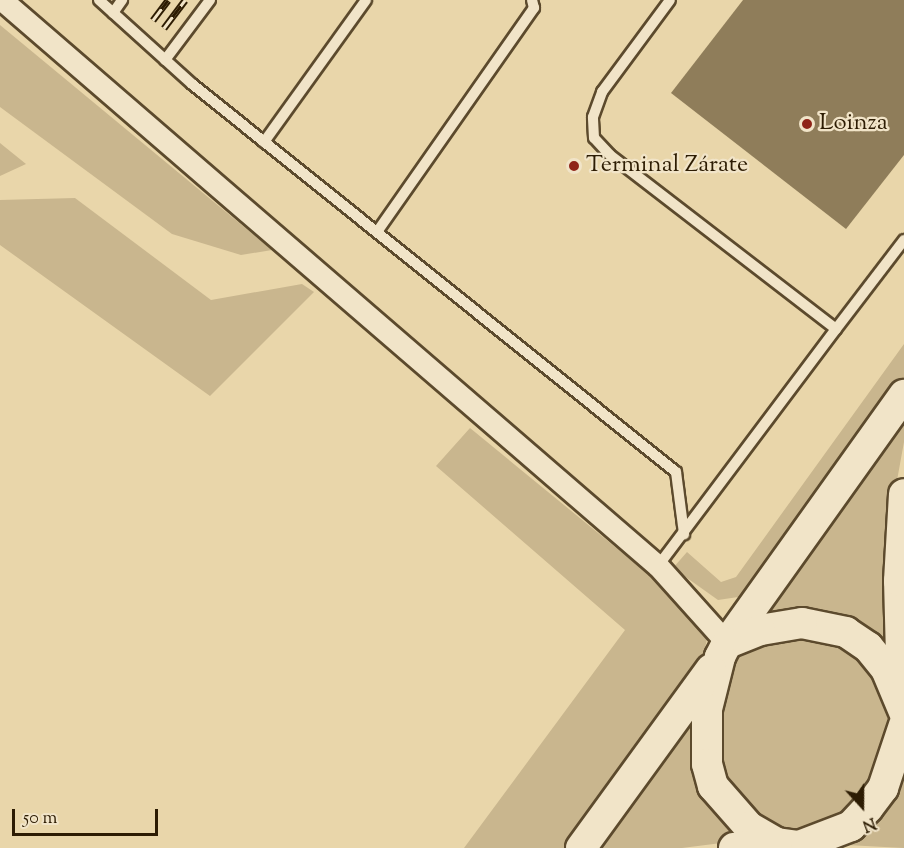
<!DOCTYPE html>
<meta charset="utf-8">
<style>
body{margin:0}
#map{position:relative;width:904px;height:848px;overflow:hidden;background:#e9d6aa;font-family:"Sorts Mill Goudy",serif}
div>[style]{position:absolute}
.green>*{inset:0;background:#c9b68e}
.building>*{inset:0;background:#8f7d5a}
.roads{filter:drop-shadow(2px 0 #5c4a2d) drop-shadow(-2px 0 #5c4a2d) drop-shadow(0 2px #5c4a2d) drop-shadow(0 -2px #5c4a2d)}
.lane>*{height:10px;margin:-5px;padding:0 5px;transform-origin:5px;border-radius:5px;background:#f1e4c8}
.street>*{height:21px;margin:-10.5px;padding:0 10.5px;transform-origin:10.5px;border-radius:10.5px;background:#f1e4c8}
.secondary>*{height:30px;margin:-15px;padding:0 15px;transform-origin:15px;border-radius:15px;background:#f1e4c8}
.rail>*{height:7px;margin-top:-3.5px;transform-origin:0;background:repeating-linear-gradient(90deg,#f1e4c8 0 14px,#2d1c03 0 28px);box-sizing:border-box;border-block:2px solid #2d1c03}
.dots>*{width:16px;height:16px;translate:-50% -50%;box-sizing:border-box;border:3px solid #f1e4c8;border-radius:50%}
span{translate:-50% -50%;white-space:nowrap;text-align:center;line-height:1.15;-webkit-text-stroke:4.5px #f1e4c8;paint-order:stroke}
.poi-label{font-size:24px;color:#2d1c03}
.left{translate:0 -50%;text-align:left}
.north{position:absolute;left:832px;top:776px;width:60px;height:60px;-webkit-text-stroke:4px #f1e4c8;paint-order:stroke;rotate:159deg;font-size:16px;font-weight:700;line-height:24px;text-align:center;color:#2d1c03}
.north::after{content:'';display:block;margin:auto;width:21px;height:27px;background:#2d1c03;clip-path:polygon(50% 0,100% 100%,50% 72%,0 100%)}
.scale{position:absolute;left:12px;top:809px;width:146px;height:27px;box-sizing:border-box;border:3px solid #2d1c03;border-top:0;padding-left:8px;font-size:18px;line-height:21px;white-space:nowrap;color:#2d1c03;-webkit-text-stroke:4px #f1e4c8;paint-order:stroke}
</style>
<div id="map">
<div class="green">
<div style="clip-path:polygon(0 25px,272px 250px,241px 255px,172px 234px,0 107px)"></div>
<div style="clip-path:polygon(0 143px,26px 164px,0 176px)"></div>
<div style="clip-path:polygon(75px 198px,211px 300px,302px 284px,314px 292px,210px 396px,0 245px,0 200px)"></div>
<div style="clip-path:polygon(904px 344px,904px 381px,745px 596px,718px 600px,673px 568px,687px 552px,721px 582px,736px 577px)"></div>
<div style="clip-path:polygon(904px 408px,904px 442px,892px 508px,886px 639px,882px 643px,793px 611px,759px 615px)"></div>
<div style="clip-path:polygon(470px 428px,686px 605px,708px 635px,701px 665px,567px 848px,464px 848px,625px 630px,436px 466px)"></div>
<div style="clip-path:polygon(809px 632px,864px 656px,886px 703px,888px 727px,862px 804px,808px 830px,796px 830px,765px 823px,730px 794px,714px 742px,733px 663px,741px 653px,756px 643px)"></div>
<div style="clip-path:polygon(701px 694px,697px 727px,753px 839px,682px 848px,590px 848px)"></div>
<div style="clip-path:polygon(904px 758px,904px 848px,827px 844px)"></div>
</div>
<div class="building">
<div style="clip-path:polygon(743px 0,904px 0,904px 155px,846px 229px,671px 93px)"></div>
</div>
<div class="roads">
<div class="lane">
<div style="left:99px;top:0;width:125px;rotate:42.1deg"></div>
<div style="left:192px;top:84px;width:620px;rotate:38.72deg"></div>
<div style="left:676px;top:472px;width:63px;rotate:82.6deg"></div>
<div style="left:113px;top:13px;width:16px;rotate:-55deg"></div>
<div style="left:165px;top:60px;width:75px;rotate:-53.1deg"></div>
<div style="left:264px;top:142px;width:175px;rotate:-54.3deg"></div>
<div style="left:377px;top:232px;width:274px;rotate:-55deg"></div>
<div style="left:534px;top:8px;width:8px;rotate:-104deg"></div>
<div style="left:836px;top:329px;width:112px;rotate:-52.6deg"></div>
<div style="left:658px;top:566px;width:296px;rotate:-53.1deg"></div>
<div style="left:836px;top:329px;width:285px;rotate:-142.4deg"></div>
<div style="left:610px;top:155px;width:23px;rotate:-133deg"></div>
<div style="left:594px;top:138px;width:21px;rotate:-93deg"></div>
<div style="left:593px;top:117px;width:27px;rotate:-70deg"></div>
<div style="left:602px;top:92px;width:114px;rotate:-53.5deg"></div>
</div>
<div class="street">
<div style="left:2px;top:0;width:866px;rotate:40.79deg"></div>
<div style="left:658px;top:566px;width:103px;rotate:48.1deg"></div>
</div>
<div class="secondary">
<div style="left:727px;top:643px;width:305px;rotate:-54.5deg"></div>
<div style="left:902px;top:694px;width:113px;rotate:-91.5deg"></div>
<div style="left:899px;top:581px;width:87px;rotate:-86.7deg"></div>
<div style="left:904px;top:712px;width:47px;rotate:-112.7deg"></div>
<div style="left:886px;top:669px;width:28px;rotate:-129deg"></div>
<div style="left:868px;top:647px;width:27px;rotate:-146deg"></div>
<div style="left:846px;top:632px;width:45px;rotate:-168.4deg"></div>
<div style="left:802px;top:623px;width:43px;rotate:170.5deg"></div>
<div style="left:760px;top:630px;width:35px;rotate:158deg"></div>
<div style="left:727px;top:643px;width:16px;rotate:117deg"></div>
<div style="left:720px;top:657px;width:54px;rotate:104deg"></div>
<div style="left:707px;top:709px;width:55px;rotate:90deg"></div>
<div style="left:707px;top:764px;width:23px;rotate:75deg"></div>
<div style="left:713px;top:786px;width:55px;rotate:48.7deg"></div>
<div style="left:749px;top:827px;width:32px;rotate:30deg"></div>
<div style="left:777px;top:843px;width:22px;rotate:8deg"></div>
<div style="left:799px;top:846px;width:56px;rotate:-21deg"></div>
<div style="left:851px;top:826px;width:25px;rotate:-47deg"></div>
<div style="left:868px;top:808px;width:25px;rotate:-53deg"></div>
<div style="left:883px;top:788px;width:66px;rotate:-71.6deg"></div>
<div style="left:581px;top:848px;width:221px;rotate:-54deg"></div>
<div style="left:734px;top:848px;width:43px;rotate:-6.6deg"></div>
</div>
</div>
<div class="rail">
<div style="left:153px;top:20px;width:25px;rotate:-53deg"></div>
<div style="left:164px;top:28px;width:35px;rotate:-53deg"></div>
</div>
<div class="dots">
<div style="left:807px;top:124px;background:#8f2418"></div>
<div style="left:574px;top:166px;background:#8f2418"></div>
</div>
<div class="poi-label">
<span class="left" style="left:819px;top:124px">Loinza</span>
<span class="left" style="left:586px;top:166px">Terminal Zárate</span>
</div>
<div class="north">N</div>
<div class="scale">50 m</div>
</div>
